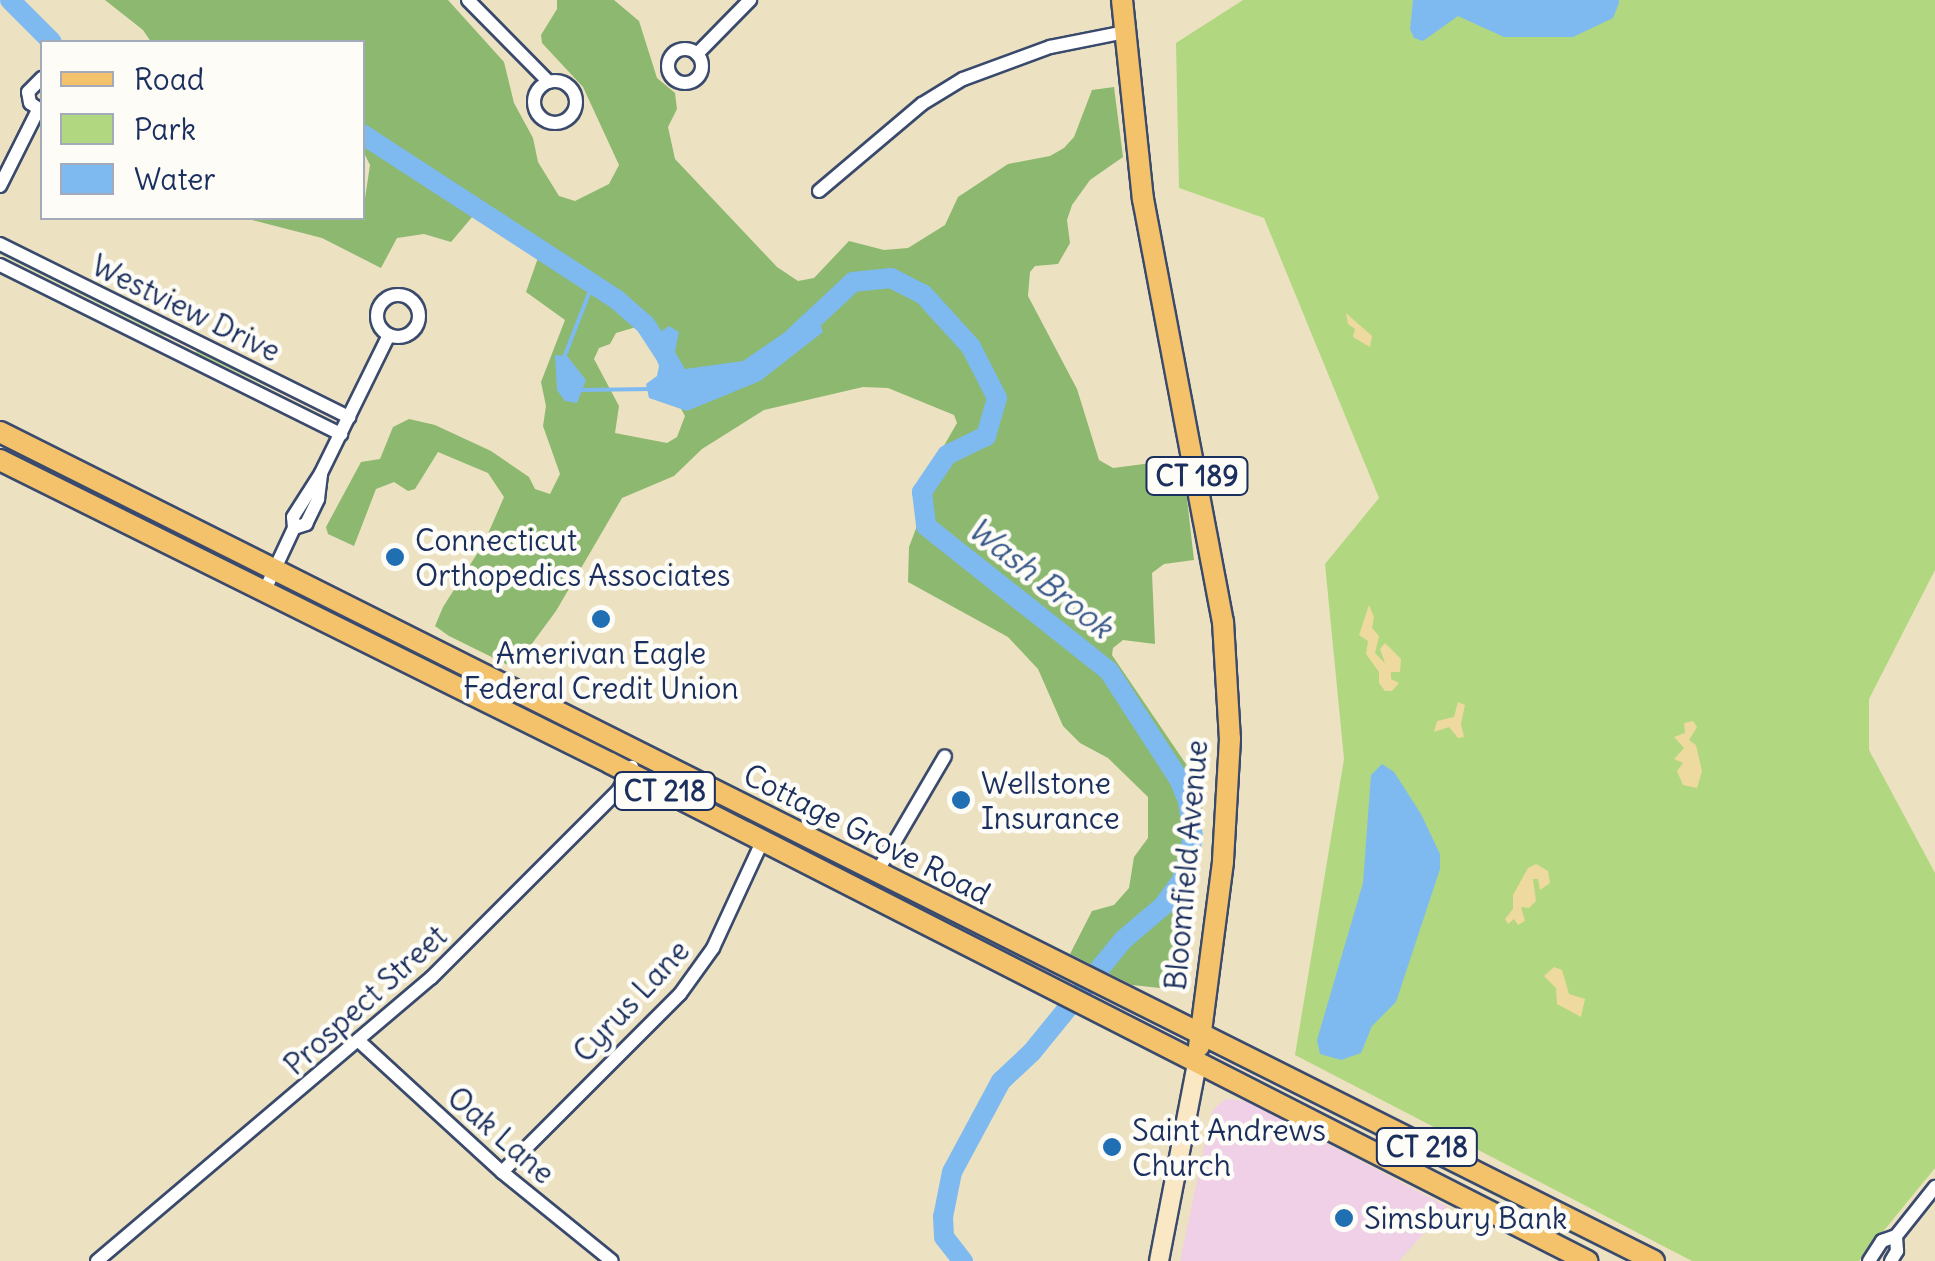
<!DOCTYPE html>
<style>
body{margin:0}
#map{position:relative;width:1935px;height:1261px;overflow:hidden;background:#ece2c1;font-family:Delius,sans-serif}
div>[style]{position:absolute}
.built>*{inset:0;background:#efd0e6}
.green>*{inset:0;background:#b1d781}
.forest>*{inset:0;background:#8cb86f}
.sand>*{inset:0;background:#eeda9e}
.water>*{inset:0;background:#7ebaf0}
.stream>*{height:4px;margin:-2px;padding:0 2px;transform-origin:2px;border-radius:2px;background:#7ebaf0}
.river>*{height:20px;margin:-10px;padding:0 10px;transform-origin:10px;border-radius:10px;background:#7ebaf0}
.roads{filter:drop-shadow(2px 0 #3a4a6d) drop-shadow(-2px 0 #3a4a6d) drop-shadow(0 2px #3a4a6d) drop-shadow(0 -2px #3a4a6d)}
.minor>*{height:12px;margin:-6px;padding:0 6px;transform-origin:6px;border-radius:6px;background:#fff}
.minor>.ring{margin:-6px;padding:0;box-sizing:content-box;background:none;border:12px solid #fff;border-radius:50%}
.secondary>*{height:18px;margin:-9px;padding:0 9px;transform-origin:9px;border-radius:9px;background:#fae7c3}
.primary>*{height:20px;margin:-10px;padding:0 10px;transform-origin:10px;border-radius:10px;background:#f3c26a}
.dots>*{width:28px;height:28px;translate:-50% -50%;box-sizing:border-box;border:5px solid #fdfcf7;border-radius:50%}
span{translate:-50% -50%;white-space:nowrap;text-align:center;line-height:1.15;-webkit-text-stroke:9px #fdfcf7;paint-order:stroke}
.shield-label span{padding:2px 8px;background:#fdfcf7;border:2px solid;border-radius:8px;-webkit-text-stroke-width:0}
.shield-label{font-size:28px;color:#1b2f5e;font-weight:700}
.street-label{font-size:30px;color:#1b2f5e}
.poi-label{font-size:30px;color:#1b2f5e}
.left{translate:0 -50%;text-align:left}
.water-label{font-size:32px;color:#39598a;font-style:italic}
.legend{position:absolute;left:40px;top:40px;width:325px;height:180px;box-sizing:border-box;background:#fdfcf7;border:2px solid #a3aaba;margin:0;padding:12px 18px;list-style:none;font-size:30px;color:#1b2f5e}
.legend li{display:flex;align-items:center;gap:20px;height:50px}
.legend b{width:50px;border:2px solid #a3aaba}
</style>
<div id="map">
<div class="built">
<div style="clip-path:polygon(1225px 1099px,1247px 1101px,1448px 1207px,1399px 1261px,1180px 1261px,1209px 1124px,1213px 1110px)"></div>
</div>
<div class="green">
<div style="clip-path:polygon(1243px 0,1935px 0,1935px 570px,1869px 699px,1869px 750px,1935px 873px,1935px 1168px,1859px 1261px,1692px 1261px,1295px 1055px,1344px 759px,1325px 564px,1379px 498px,1264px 218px,1179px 188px,1176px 43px)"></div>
<div style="clip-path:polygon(0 247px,169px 334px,164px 336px,0 254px)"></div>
<div style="clip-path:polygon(196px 346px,335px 415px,334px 418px,196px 353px)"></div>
</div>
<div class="forest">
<div style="clip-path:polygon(evenodd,105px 0,448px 0,504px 62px,514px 103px,533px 138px,538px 162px,559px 196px,575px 201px,609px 184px,619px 165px,583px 87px,542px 43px,541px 35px,557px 9px,557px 0,614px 0,639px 21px,657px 78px,675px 93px,677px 109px,668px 127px,675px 159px,777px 267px,798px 281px,814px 278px,849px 241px,884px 250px,908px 248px,945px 225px,958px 197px,1008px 164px,1050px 156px,1064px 148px,1074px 137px,1092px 90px,1114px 87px,1123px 157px,1090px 180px,1072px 205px,1067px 220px,1070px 243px,1058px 264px,1035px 266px,1030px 272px,1028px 296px,1077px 389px,1099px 460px,1113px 468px,1175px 460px,1184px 473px,1194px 560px,1164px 564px,1152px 573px,1155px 644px,1123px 640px,1113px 648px,1112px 655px,1192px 773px,1203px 801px,1194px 880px,1169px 979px,1160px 988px,1132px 985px,1070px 954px,1092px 911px,1114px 905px,1129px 888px,1134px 857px,1148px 838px,1148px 797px,1108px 758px,1080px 743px,1063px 726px,1038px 669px,1008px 637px,908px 582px,909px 547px,926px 502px,926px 477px,957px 423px,954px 415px,888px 388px,863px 387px,764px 410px,702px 449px,674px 476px,622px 498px,556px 611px,514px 668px,449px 636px,435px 626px,443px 607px,484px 543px,504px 497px,488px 473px,438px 452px,415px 489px,408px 491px,394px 482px,376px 489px,354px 546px,328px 534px,326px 527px,361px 462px,380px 459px,393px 427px,409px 419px,435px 425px,491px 451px,529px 477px,535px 489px,550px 494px,560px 474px,543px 426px,546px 406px,541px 382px,565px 320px,526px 292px,539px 255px,473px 216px,451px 242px,424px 234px,397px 238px,381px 268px,322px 238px,244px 218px,362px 218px,370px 165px,363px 151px,362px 42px,151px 42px,143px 30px,105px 0,643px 325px,659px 346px,661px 372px,685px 416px,677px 437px,667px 443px,615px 433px,619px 406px,594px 359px,599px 348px,610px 344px,616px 333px,643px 325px)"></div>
</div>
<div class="sand">
<div style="clip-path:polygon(1346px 313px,1372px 336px,1370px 347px,1353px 337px,1355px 329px,1348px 324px)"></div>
<div style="clip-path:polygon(1369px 605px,1374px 617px,1372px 628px,1379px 636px,1375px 653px,1385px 663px,1380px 649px,1385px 643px,1401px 659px,1400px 672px,1391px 672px,1391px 679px,1399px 683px,1392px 691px,1385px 691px,1379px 683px,1379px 672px,1366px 654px,1368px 641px,1359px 635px)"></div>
<div style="clip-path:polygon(1458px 702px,1465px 705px,1461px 724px,1464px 737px,1458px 738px,1449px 727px,1434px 732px,1437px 721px,1454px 717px)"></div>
<div style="clip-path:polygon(1693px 721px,1697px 727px,1689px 740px,1696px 745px,1702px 771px,1697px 788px,1683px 785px,1677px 771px,1683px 763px,1674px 759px,1684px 748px,1674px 737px,1685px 733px,1684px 723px)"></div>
<div style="clip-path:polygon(1536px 864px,1548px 871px,1550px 883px,1540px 890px,1538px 879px,1533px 879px,1536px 901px,1529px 908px,1521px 907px,1525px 921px,1518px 925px,1514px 919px,1508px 924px,1505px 919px,1513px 909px,1513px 895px,1528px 868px)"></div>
<div style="clip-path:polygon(1554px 967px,1562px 970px,1569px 994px,1585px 999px,1581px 1017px,1557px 1004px,1556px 988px,1544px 976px)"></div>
</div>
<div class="water">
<div style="clip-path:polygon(1413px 0,1619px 0,1619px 3px,1613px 18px,1573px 37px,1504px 37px,1458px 16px,1423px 41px,1414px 38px,1410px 29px)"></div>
<div style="clip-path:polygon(804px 319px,819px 320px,823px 332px,760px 381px,687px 411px,649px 398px,646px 384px,657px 376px,659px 366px,649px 340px,669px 326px,679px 332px,675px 352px,685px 369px,743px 361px)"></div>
<div style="clip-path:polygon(555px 355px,567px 356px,586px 380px,577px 403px,565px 401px,557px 390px)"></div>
<div style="clip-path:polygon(1382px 764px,1394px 772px,1421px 814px,1440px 854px,1440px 869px,1396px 1002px,1372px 1026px,1361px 1053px,1341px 1060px,1320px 1054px,1317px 1040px,1363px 883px,1371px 775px)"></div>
</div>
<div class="stream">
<div style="left:563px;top:360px;width:83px;rotate:-68.7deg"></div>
<div style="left:581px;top:390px;width:70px;rotate:-0.8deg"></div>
</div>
<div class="river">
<div style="left:10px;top:0;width:59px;rotate:45deg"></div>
<div style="left:362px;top:134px;width:303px;rotate:33deg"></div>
<div style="left:616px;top:299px;width:38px;rotate:41deg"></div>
<div style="left:645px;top:324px;width:38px;rotate:57deg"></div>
<div style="left:794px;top:337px;width:81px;rotate:-43deg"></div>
<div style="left:853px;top:282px;width:38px;rotate:-6deg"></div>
<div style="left:891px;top:278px;width:36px;rotate:27deg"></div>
<div style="left:923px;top:294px;width:72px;rotate:47.8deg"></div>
<div style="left:971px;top:347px;width:57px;rotate:63deg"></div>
<div style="left:997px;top:398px;width:40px;rotate:106deg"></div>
<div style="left:986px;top:436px;width:43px;rotate:154deg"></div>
<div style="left:947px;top:455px;width:45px;rotate:124deg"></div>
<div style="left:922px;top:492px;width:34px;rotate:83deg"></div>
<div style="left:926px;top:526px;width:233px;rotate:38.4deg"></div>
<div style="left:1109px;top:671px;width:129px;rotate:57.1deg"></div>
<div style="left:1179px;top:779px;width:24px;rotate:68deg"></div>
<div style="left:1188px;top:801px;width:37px;rotate:82deg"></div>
<div style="left:1193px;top:838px;width:43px;rotate:104.7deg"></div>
<div style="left:1182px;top:880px;width:32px;rotate:126deg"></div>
<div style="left:1163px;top:906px;width:52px;rotate:139.6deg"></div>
<div style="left:1123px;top:940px;width:144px;rotate:129.1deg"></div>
<div style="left:1032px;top:1052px;width:42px;rotate:136.9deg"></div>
<div style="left:1001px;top:1081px;width:103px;rotate:118.3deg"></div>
<div style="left:952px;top:1172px;width:46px;rotate:101.3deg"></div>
<div style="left:943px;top:1217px;width:20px;rotate:87deg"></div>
<div style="left:944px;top:1237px;width:31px;rotate:52deg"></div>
</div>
<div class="roads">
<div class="minor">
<div style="left:468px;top:0;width:115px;rotate:45.4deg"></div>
<div class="ring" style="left:668px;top:49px;width:22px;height:22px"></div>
<div style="left:697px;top:54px;width:76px;rotate:-45.5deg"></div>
<div class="ring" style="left:534px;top:81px;width:30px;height:30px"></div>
<div style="left:42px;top:111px;width:14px;rotate:-146deg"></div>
<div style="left:30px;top:103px;width:11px;rotate:-100deg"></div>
<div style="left:28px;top:92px;width:20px;rotate:-45deg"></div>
<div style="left:0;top:186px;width:85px;rotate:-63.4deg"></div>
<div style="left:819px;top:191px;width:135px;rotate:-40.2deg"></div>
<div style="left:922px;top:104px;width:48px;rotate:-31.4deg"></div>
<div style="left:963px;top:79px;width:93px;rotate:-20.2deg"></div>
<div style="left:1050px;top:47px;width:76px;rotate:-11.3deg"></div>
<div style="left:0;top:244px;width:390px;rotate:26.4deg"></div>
<div style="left:0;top:265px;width:381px;rotate:26.4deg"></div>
<div class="ring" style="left:377px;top:295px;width:30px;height:30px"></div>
<div style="left:294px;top:528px;width:13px;rotate:-18deg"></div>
<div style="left:306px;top:524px;width:28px;rotate:-64deg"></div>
<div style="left:318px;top:499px;width:26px;rotate:-83deg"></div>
<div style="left:321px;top:473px;width:154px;rotate:-63.8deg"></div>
<div style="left:264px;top:592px;width:71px;rotate:-64.9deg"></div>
<div style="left:294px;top:528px;width:11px;rotate:-95deg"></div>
<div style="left:293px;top:517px;width:52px;rotate:-57.5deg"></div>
<div style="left:877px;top:872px;width:134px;rotate:-59.6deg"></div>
<div style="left:360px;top:1042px;width:193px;rotate:42.5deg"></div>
<div style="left:502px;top:1172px;width:141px;rotate:39deg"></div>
<div style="left:502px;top:1172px;width:252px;rotate:-45deg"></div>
<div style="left:680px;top:994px;width:57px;rotate:-54.3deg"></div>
<div style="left:713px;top:948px;width:119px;rotate:-65.2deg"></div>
<div style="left:97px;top:1261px;width:438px;rotate:-40.3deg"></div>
<div style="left:431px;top:978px;width:264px;rotate:-45deg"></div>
<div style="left:618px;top:791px;width:28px;rotate:-60deg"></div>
<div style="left:1869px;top:1261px;width:24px;rotate:-57deg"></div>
<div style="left:1882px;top:1241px;width:15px;rotate:-20deg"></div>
<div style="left:1896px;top:1236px;width:63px;rotate:-51.5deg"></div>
<div style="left:1891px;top:1261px;width:12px;rotate:-59deg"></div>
<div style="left:1897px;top:1251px;width:15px;rotate:-94deg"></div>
</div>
<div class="secondary">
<div style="left:1159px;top:1261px;width:202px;rotate:-79.1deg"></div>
</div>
<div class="primary">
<div style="left:1122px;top:0;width:200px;rotate:84deg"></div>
<div style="left:1143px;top:199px;width:430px;rotate:79.3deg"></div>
<div style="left:1223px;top:622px;width:117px;rotate:86.6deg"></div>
<div style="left:1230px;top:739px;width:123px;rotate:93.3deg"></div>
<div style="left:1223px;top:862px;width:186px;rotate:97.4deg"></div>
<div style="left:0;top:432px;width:1850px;rotate:26.62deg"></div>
<div style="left:0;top:460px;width:681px;rotate:26.41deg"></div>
<div style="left:610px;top:763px;width:1097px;rotate:27.01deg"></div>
</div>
</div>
<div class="dots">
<div style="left:395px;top:557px;background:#1f6fb2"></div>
<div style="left:601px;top:619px;background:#1f6fb2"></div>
<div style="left:961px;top:800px;background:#1f6fb2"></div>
<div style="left:1112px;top:1147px;background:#1f6fb2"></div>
<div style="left:1344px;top:1218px;background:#1f6fb2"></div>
</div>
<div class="shield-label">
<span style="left:1197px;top:476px">CT 189</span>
<span style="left:665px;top:791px">CT 218</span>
<span style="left:1427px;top:1147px">CT 218</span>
</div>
<div class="street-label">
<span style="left:186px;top:308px;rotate:26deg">Westview Drive</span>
<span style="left:867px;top:834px;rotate:27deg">Cottage Grove Road</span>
<span style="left:1186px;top:865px;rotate:-85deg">Bloomfield Avenue</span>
<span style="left:365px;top:1000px;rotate:-42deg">Prospect Street</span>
<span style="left:631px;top:1001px;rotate:-47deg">Cyrus Lane</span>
<span style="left:501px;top:1135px;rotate:41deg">Oak Lane</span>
</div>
<div class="poi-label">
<span class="left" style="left:415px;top:557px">Connecticut<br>Orthopedics Associates</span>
<span style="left:601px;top:670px">Amerivan Eagle<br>Federal Credit Union</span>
<span class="left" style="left:981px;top:800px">Wellstone<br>Insurance</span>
<span class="left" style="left:1132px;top:1147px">Saint Andrews<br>Church</span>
<span class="left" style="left:1364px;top:1218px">Simsbury Bank</span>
</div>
<div class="water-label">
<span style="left:1040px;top:578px;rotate:38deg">Wash Brook</span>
</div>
<ul class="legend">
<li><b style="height:12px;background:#f3c26a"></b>Road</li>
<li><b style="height:28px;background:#b1d781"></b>Park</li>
<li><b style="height:28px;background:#7ebaf0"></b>Water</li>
</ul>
</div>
